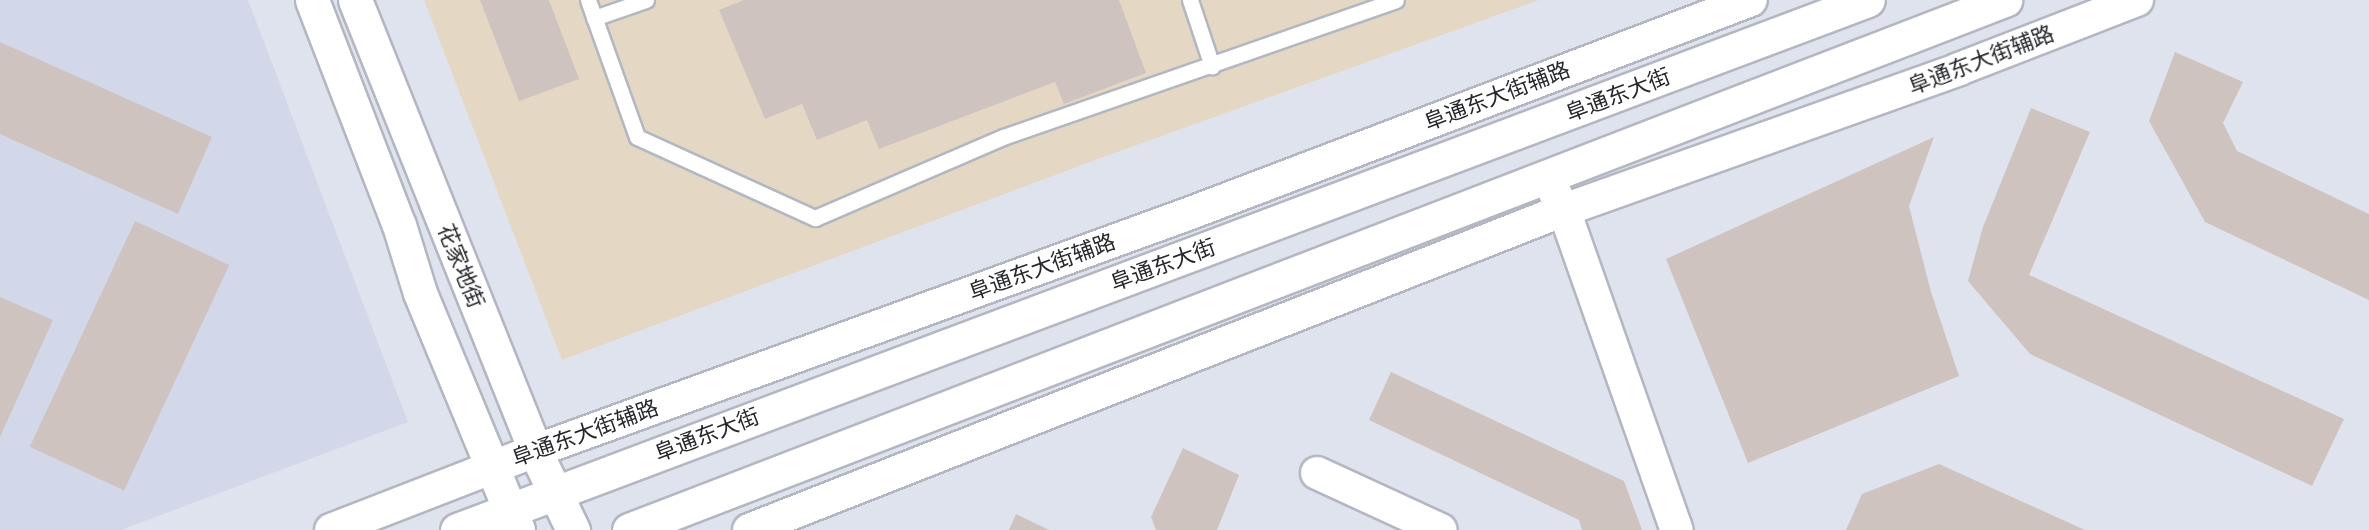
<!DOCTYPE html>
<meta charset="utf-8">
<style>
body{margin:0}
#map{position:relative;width:2369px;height:530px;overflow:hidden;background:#dfe3ed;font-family:"Titillium Web","Noto Sans SC",sans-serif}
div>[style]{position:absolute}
.built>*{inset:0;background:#d2d8e9}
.medical>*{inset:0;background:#e4d8c4}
.building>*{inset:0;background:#cfc3bf;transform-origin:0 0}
.roads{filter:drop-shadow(2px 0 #b3b7c1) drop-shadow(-2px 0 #b3b7c1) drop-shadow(0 2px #b3b7c1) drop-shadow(0 -2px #b3b7c1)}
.lane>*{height:15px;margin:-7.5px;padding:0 7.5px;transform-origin:7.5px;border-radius:7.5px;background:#fff}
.street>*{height:32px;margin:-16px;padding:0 16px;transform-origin:16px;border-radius:16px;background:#fff}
.secondary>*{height:33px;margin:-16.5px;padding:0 16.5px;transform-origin:16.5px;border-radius:16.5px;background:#fff}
.primary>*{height:33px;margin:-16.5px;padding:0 16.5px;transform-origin:16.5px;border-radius:16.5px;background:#fff}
span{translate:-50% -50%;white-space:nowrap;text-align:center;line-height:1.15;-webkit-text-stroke:5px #fff;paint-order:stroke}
.street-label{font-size:22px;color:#26282b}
</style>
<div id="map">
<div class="built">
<div style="clip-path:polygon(0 0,248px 0,408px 422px,121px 530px,0 530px)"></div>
</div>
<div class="medical">
<div style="clip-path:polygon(424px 0,1539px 0,1098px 159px,562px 360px)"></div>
</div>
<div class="building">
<div style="clip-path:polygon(480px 0,549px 0,579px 79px,519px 101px)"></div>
<div style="clip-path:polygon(744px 0,1119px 0,1146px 73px,1064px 104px,1055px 82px,879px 149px,867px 120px,817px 140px,802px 104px,765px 119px,719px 10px)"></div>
<div style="clip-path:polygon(0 42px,212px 137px,178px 214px,0 134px)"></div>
<div style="clip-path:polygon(2175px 52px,2243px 82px,2223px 123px,2237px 151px,2369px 214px,2369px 300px,2205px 222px,2149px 121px)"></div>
<div style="clip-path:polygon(2031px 108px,2090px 132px,2029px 275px,2344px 419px,2312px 486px,2030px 354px,1968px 281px,1983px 227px)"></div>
<div style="clip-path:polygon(1934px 137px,1909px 206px,1931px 292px,1959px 376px,1748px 463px,1666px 259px)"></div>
<div style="left:135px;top:221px;width:104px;height:249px;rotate:25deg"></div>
<div style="clip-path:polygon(0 297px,53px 320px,0 437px)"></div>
<div style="clip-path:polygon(1391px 372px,1624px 481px,1642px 530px,1582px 530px,1579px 520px,1369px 420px)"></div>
<div style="clip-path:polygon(1183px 448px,1239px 475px,1217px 530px,1156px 530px,1151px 517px)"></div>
<div style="clip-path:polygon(1939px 464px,2085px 530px,1846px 530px,1862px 494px)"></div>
<div style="clip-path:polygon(1016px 514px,1049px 530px,1009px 530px)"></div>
</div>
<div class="roads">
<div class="lane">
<div style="left:588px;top:0;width:145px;rotate:70.3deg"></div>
<div style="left:637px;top:137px;width:196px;rotate:24.5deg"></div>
<div style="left:815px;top:218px;width:205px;rotate:-23.3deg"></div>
<div style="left:1003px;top:137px;width:416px;rotate:-19.2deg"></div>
<div style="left:1190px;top:0;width:70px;rotate:71.6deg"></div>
<div style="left:594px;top:18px;width:55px;rotate:-19.1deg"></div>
</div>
<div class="street">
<div style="left:1555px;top:193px;width:19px;rotate:62deg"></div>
<div style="left:1564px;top:210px;width:339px;rotate:70.6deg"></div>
<div style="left:1317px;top:473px;width:136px;rotate:24.7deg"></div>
<div style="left:331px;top:530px;width:219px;rotate:-21.2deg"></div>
<div style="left:535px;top:451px;width:695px;rotate:-19.95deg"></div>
<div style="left:1188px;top:214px;width:602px;rotate:-20.81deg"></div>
<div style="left:749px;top:530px;width:876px;rotate:-21.44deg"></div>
<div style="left:1564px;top:210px;width:419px;rotate:-19.6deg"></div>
<div style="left:1959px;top:69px;width:191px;rotate:-21.2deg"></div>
</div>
<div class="secondary">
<div style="left:312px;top:0;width:241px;rotate:68.9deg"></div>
<div style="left:399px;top:225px;width:71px;rotate:72.8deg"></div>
<div style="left:420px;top:293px;width:256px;rotate:67.5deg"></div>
<div style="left:355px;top:0;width:486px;rotate:68.2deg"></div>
<div style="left:535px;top:451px;width:88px;rotate:64.3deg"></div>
</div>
<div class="primary">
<div style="left:457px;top:530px;width:1507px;rotate:-20.59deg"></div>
<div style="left:629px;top:530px;width:1475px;rotate:-21.07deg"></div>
</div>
</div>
<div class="street-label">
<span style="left:1981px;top:60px;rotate:-21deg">阜通东大街辅路</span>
<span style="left:1618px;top:95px;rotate:-21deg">阜通东大街</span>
<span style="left:1497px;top:96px;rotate:-21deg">阜通东大街辅路</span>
<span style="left:1163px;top:265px;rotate:-20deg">阜通东大街</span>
<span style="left:461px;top:266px;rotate:68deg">花家地街</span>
<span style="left:1042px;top:267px;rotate:-20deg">阜通东大街辅路</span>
<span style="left:585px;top:433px;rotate:-20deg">阜通东大街辅路</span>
<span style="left:707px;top:435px;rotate:-21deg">阜通东大街</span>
</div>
</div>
